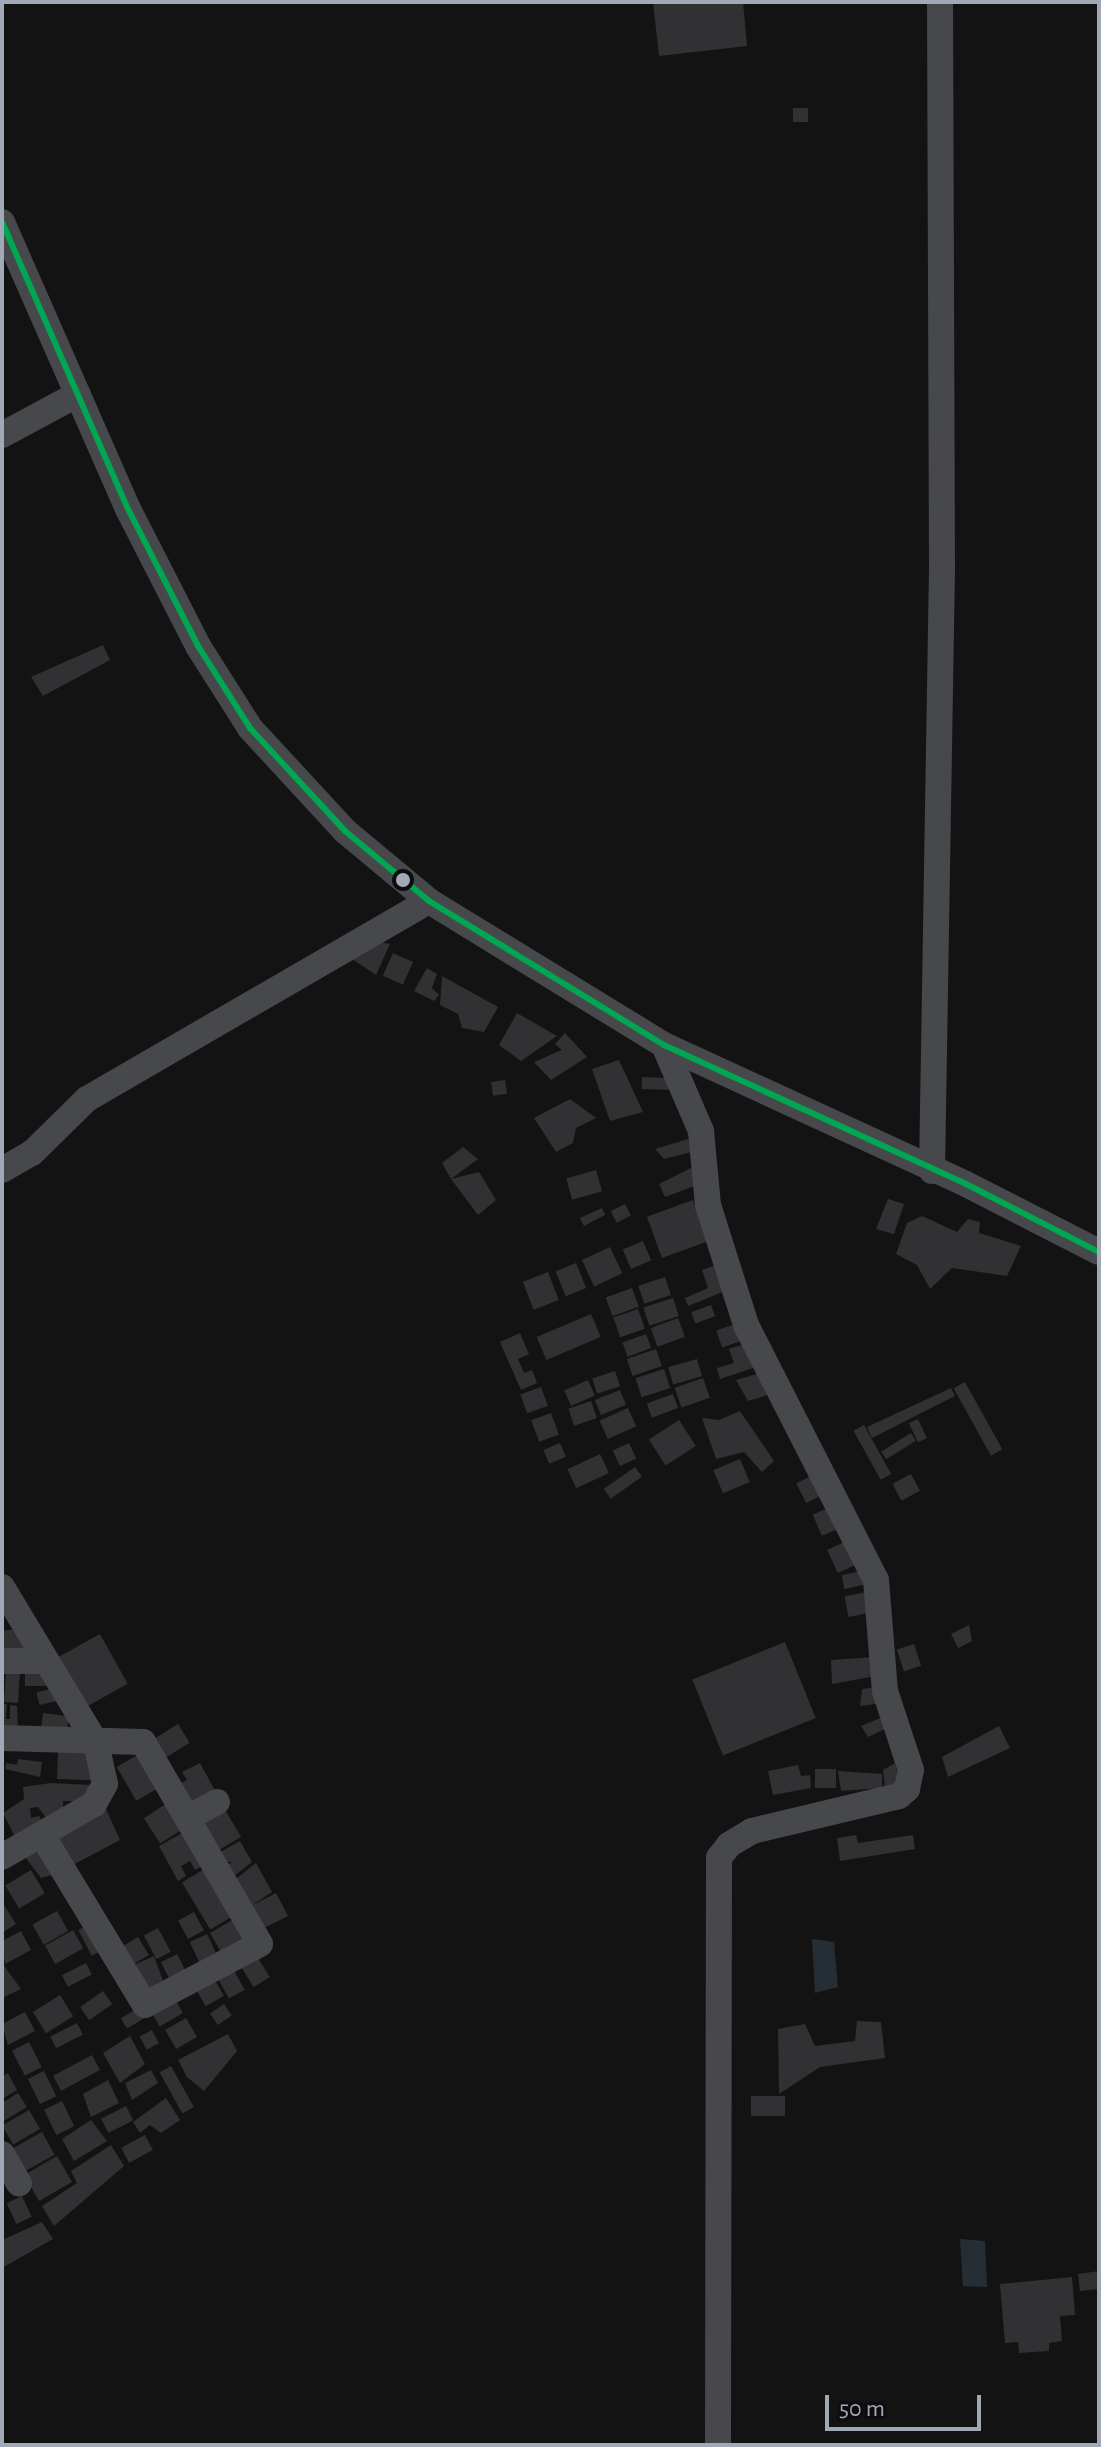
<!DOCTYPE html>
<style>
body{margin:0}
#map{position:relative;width:1101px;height:2447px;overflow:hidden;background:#131313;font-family:"Alegreya Sans",sans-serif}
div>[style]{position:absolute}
.water>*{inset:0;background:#252e35}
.building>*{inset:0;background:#313133;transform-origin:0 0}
.minor>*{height:26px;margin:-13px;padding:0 13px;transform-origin:13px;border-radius:13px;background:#47484c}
.bus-1>*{height:6px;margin:-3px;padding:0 3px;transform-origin:3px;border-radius:3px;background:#00a651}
.dots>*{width:22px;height:22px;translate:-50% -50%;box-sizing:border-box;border:4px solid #0d0d0f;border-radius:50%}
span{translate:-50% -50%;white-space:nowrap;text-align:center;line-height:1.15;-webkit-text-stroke:6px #0d0d0f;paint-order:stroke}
.frame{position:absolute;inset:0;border:4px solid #a2a9b6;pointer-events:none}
.scale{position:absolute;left:825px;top:2395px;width:156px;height:36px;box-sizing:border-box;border:4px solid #a2a9b6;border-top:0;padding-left:10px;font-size:24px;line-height:28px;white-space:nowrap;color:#a2a9b6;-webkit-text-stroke:6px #0d0d0f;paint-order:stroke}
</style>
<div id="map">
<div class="water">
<div style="clip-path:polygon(812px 1939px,834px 1942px,838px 1987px,815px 1993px)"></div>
<div style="clip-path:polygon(960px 2239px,985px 2241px,987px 2287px,963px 2286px)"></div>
</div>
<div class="building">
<div style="clip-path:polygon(653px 2px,743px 2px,747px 46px,659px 56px)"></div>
<div style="left:793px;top:108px;width:15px;height:14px"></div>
<div style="clip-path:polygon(103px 645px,110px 660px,43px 696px,31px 677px)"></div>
<div style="clip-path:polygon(369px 940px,390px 944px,376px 975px,352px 959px)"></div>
<div style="left:393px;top:953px;width:22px;height:25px;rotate:24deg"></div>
<div style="clip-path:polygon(427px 968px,437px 974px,432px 988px,439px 995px,434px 1001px,414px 991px)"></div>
<div style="clip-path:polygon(442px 976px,498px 1007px,484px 1032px,462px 1028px,458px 1014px,440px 1005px)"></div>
<div style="clip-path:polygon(517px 1013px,557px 1036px,521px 1061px,499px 1045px)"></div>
<div style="clip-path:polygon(565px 1033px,587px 1057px,551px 1080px,534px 1062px,562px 1050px,555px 1044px)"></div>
<div style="clip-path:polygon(619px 1060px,643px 1112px,610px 1121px,592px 1069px)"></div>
<div style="left:642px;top:1077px;width:29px;height:12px;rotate:2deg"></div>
<div style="left:505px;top:1080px;width:14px;height:14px;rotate:82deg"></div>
<div style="clip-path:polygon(570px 1099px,596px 1118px,576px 1128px,573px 1143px,556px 1152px,534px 1118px)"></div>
<div style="clip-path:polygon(688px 1139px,703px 1149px,664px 1159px,655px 1149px)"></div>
<div style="clip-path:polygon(463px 1147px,478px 1159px,451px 1179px,479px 1172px,496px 1200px,478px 1215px,451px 1179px,442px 1163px)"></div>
<div style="clip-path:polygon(695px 1166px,697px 1185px,665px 1197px,659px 1184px)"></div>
<div style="left:596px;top:1170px;width:22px;height:31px;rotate:74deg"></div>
<div style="clip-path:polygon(888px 1199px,904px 1204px,894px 1234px,876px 1229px)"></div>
<div style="left:693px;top:1200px;width:44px;height:49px;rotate:70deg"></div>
<div style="left:625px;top:1204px;width:13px;height:16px;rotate:63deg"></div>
<div style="clip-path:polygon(602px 1208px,605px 1215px,584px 1226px,580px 1218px)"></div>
<div style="clip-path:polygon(922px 1216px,957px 1232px,968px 1219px,980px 1222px,979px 1233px,1021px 1246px,1007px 1276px,952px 1268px,930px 1289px,917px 1265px,896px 1254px,907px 1223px)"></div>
<div style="left:643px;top:1241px;width:21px;height:22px;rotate:67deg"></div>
<div style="left:610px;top:1247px;width:29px;height:31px;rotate:65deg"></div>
<div style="left:576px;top:1263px;width:27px;height:22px;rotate:68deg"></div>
<div style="clip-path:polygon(721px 1263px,730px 1289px,688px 1306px,685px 1298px,708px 1288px,702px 1270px)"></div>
<div style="left:548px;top:1272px;width:30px;height:27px;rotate:69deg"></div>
<div style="left:665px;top:1277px;width:19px;height:28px;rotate:72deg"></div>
<div style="left:632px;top:1288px;width:20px;height:28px;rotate:70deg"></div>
<div style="left:673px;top:1298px;width:19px;height:31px;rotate:72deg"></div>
<div style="left:711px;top:1305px;width:12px;height:21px;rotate:70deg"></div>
<div style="left:638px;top:1309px;width:21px;height:26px;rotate:71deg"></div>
<div style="left:591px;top:1314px;width:25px;height:59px;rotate:67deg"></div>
<div style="left:678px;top:1318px;width:20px;height:29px;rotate:70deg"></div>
<div style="left:738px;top:1323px;width:18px;height:23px;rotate:71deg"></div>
<div style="clip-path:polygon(520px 1333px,529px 1354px,518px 1359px,524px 1373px,532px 1370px,537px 1383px,521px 1390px,500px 1342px)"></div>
<div style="left:646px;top:1334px;width:15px;height:25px;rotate:70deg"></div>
<div style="clip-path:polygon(751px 1342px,759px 1366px,720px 1379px,717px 1368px,734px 1363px,729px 1349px)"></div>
<div style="left:656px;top:1349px;width:18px;height:31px;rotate:71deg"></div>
<div style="left:697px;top:1359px;width:18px;height:30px;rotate:74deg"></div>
<div style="left:664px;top:1369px;width:20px;height:30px;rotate:72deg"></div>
<div style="left:615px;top:1371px;width:16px;height:24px;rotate:72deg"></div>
<div style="clip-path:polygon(764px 1372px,775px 1393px,748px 1401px,736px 1380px)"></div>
<div style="left:703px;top:1378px;width:21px;height:30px;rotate:71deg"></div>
<div style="left:588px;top:1380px;width:17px;height:26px;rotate:66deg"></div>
<div style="left:965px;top:1382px;width:77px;height:13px;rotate:61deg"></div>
<div style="left:541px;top:1387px;width:20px;height:22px;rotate:70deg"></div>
<div style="clip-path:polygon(951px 1388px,955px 1396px,872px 1438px,867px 1427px)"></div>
<div style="left:620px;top:1390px;width:16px;height:27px;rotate:68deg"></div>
<div style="left:673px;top:1394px;width:15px;height:28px;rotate:70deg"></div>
<div style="left:591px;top:1401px;width:18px;height:24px;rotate:71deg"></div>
<div style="left:628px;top:1408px;width:20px;height:31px;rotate:66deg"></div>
<div style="clip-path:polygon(740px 1411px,774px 1461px,762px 1472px,744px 1452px,716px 1459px,702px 1418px,719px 1420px)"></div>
<div style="left:551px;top:1413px;width:23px;height:21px;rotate:70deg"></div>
<div style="left:918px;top:1419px;width:21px;height:10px;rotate:65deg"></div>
<div style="left:679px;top:1420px;width:31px;height:36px;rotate:57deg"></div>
<div style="left:864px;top:1425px;width:56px;height:12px;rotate:61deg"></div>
<div style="left:911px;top:1433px;width:9px;height:35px;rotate:58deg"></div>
<div style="left:560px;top:1443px;width:15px;height:18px;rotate:67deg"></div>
<div style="left:629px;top:1443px;width:17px;height:18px;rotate:65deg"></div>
<div style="left:600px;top:1454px;width:21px;height:36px;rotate:65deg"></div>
<div style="left:740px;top:1459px;width:25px;height:29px;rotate:67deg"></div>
<div style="left:635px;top:1467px;width:12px;height:38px;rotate:55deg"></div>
<div style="left:815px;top:1474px;width:22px;height:21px;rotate:63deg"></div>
<div style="left:911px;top:1474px;width:19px;height:21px;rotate:62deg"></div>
<div style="left:833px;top:1506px;width:23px;height:22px;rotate:67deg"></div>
<div style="clip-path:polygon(851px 1539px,855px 1565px,838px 1573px,827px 1550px)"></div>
<div style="left:866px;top:1570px;width:14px;height:25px;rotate:78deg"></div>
<div style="left:872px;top:1591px;width:21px;height:28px;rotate:79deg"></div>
<div style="clip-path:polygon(969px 1625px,972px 1641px,958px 1648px,951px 1634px)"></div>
<div style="clip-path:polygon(15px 1629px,33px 1659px,2px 1657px,2px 1631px)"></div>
<div style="left:100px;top:1634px;width:57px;height:47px;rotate:61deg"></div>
<div style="left:785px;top:1642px;width:82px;height:100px;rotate:68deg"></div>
<div style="left:914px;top:1644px;width:23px;height:18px;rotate:72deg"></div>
<div style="clip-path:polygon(874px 1657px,876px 1676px,832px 1684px,831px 1660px)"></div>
<div style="left:25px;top:1671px;width:21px;height:15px"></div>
<div style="left:6px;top:1672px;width:14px;height:30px;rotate:4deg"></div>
<div style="clip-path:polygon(884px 1686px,883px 1703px,860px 1706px,862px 1689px)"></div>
<div style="left:55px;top:1688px;width:13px;height:19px;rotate:77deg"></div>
<div style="clip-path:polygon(2px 1704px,7px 1704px,6px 1719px,10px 1719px,10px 1705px,17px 1706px,18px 1732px,2px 1731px)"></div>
<div style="left:43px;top:1713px;width:26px;height:23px;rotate:7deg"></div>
<div style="clip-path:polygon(885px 1716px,887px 1728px,868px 1737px,861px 1726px)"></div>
<div style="left:178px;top:1724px;width:22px;height:30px;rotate:58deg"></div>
<div style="clip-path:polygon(999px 1726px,1010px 1748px,948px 1777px,942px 1757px)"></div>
<div style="left:58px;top:1752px;width:35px;height:27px;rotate:2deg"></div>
<div style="left:141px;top:1753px;width:39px;height:28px;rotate:60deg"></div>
<div style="clip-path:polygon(18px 1759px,42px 1762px,40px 1777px,5px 1769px,6px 1763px,17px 1765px)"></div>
<div style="clip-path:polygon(200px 1763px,218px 1796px,192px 1811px,177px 1785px,187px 1780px,182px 1772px)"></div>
<div style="clip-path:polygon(895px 1763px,900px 1785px,885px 1789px,883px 1770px)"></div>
<div style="clip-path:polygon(798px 1765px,801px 1776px,810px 1775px,811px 1788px,773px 1795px,768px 1771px)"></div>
<div style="left:815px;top:1769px;width:21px;height:19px"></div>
<div style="clip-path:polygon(838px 1771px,882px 1774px,882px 1788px,841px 1791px)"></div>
<div style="clip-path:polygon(51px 1783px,92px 1785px,84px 1801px,63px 1801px,63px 1810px,47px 1819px,38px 1807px,30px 1808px,31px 1818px,39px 1816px,42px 1822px,15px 1837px,3px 1813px,24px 1799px,23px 1787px)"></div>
<div style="left:169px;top:1802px;width:30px;height:30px;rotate:57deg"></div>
<div style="left:222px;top:1805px;width:37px;height:30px;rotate:59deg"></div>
<div style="clip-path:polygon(106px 1809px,120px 1840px,71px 1866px,55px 1840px)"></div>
<div style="clip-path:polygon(186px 1831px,207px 1864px,195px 1870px,190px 1861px,181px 1866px,186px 1876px,178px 1881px,159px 1846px)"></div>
<div style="clip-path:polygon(856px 1835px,858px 1843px,913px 1835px,915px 1849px,840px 1861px,837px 1838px)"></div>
<div style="clip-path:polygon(41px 1836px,64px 1872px,41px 1878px,22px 1853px)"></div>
<div style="clip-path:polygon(240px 1841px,252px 1862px,229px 1880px,223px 1868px,232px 1862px,219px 1862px,215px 1855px)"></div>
<div style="clip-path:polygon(256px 1863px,272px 1892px,251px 1906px,276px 1893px,288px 1916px,258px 1931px,231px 1883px)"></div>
<div style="left:206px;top:1868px;width:55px;height:28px;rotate:59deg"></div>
<div style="left:31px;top:1870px;width:27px;height:30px;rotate:59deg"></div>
<div style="clip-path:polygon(2px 1902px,16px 1924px,2px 1933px)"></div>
<div style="left:57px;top:1911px;width:23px;height:28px;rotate:61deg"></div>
<div style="left:194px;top:1912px;width:21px;height:18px;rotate:62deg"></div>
<div style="left:236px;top:1918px;width:28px;height:30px;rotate:60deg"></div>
<div style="left:90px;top:1924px;width:29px;height:13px;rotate:63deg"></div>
<div style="left:158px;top:1928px;width:27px;height:16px;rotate:62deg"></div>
<div style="left:73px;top:1930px;width:21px;height:32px;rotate:61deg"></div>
<div style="clip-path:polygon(21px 1931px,31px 1950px,5px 1964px,2px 1941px)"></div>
<div style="left:207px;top:1934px;width:29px;height:19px;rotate:65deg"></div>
<div style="left:138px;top:1937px;width:21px;height:20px;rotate:59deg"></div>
<div style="left:177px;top:1954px;width:25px;height:18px;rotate:63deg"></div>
<div style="left:256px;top:1955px;width:26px;height:19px;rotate:58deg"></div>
<div style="clip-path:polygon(154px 1956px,166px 1989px,150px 1997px,129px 1967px)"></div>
<div style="clip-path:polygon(2px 1963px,21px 1989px,2px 1998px)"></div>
<div style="left:86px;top:1963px;width:13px;height:27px;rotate:63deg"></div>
<div style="left:232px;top:1967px;width:26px;height:18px;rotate:61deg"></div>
<div style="left:212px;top:1975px;width:24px;height:21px;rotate:60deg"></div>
<div style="left:103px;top:1991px;width:16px;height:28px;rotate:55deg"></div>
<div style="left:60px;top:1995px;width:25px;height:32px;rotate:58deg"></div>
<div style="left:176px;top:2001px;width:14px;height:27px;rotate:60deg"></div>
<div style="left:224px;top:2004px;width:14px;height:17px;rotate:56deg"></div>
<div style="left:138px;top:2008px;width:12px;height:20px;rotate:59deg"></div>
<div style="clip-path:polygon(25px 2012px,35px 2031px,8px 2045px,2px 2024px)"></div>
<div style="left:186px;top:2018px;width:22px;height:24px;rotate:60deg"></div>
<div style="clip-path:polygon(857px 2021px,881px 2022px,885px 2058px,820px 2067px,779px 2094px,778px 2029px,805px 2024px,815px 2046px,855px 2041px)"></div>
<div style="left:77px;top:2023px;width:13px;height:30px;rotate:63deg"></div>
<div style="left:152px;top:2030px;width:15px;height:14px;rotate:62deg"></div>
<div style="clip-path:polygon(228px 2034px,237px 2051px,204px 2091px,187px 2077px,178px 2060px)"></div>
<div style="clip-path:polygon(130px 2036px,145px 2064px,120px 2083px,103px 2053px)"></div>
<div style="left:29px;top:2042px;width:28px;height:19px;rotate:63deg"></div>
<div style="left:92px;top:2055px;width:17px;height:44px;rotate:62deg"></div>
<div style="left:171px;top:2066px;width:47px;height:13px;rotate:61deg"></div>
<div style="clip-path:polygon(151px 2070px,158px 2083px,132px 2100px,125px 2083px)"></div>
<div style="left:44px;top:2071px;width:28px;height:18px;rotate:64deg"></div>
<div style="clip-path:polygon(8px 2073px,17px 2090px,2px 2099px,2px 2077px)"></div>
<div style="clip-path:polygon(108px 2080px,119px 2103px,91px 2117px,83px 2094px)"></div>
<div style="clip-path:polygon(18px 2093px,27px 2107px,2px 2122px,2px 2103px)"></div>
<div style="left:751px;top:2096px;width:34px;height:20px"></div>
<div style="clip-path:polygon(166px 2098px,180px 2120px,161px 2133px,150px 2125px,140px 2133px,133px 2122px)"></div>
<div style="left:62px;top:2101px;width:28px;height:20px;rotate:64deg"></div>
<div style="left:126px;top:2106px;width:16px;height:28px;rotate:63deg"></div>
<div style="left:29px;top:2110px;width:22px;height:31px;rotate:60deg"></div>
<div style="clip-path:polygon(91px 2120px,107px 2141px,74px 2161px,62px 2139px)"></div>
<div style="left:42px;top:2132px;width:26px;height:38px;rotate:61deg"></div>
<div style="left:145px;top:2135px;width:17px;height:27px;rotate:62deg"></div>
<div style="clip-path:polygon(111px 2145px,124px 2166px,54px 2226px,42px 2206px,77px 2183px,71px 2171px)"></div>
<div style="left:57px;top:2156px;width:30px;height:38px;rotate:60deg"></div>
<div style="left:22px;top:2196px;width:23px;height:17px;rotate:65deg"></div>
<div style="clip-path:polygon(42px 2222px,53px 2239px,2px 2268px,2px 2240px)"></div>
<div style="clip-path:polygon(1099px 2271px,1099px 2289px,1080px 2291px,1078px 2274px)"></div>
<div style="clip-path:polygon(1072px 2277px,1075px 2315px,1060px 2316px,1062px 2341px,1049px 2343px,1049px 2351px,1019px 2353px,1018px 2342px,1005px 2343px,1000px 2284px)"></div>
</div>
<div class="minor">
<div style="left:2px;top:222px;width:313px;rotate:66.3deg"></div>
<div style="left:128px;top:509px;width:154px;rotate:62.9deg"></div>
<div style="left:198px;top:646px;width:97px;rotate:57.6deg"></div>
<div style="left:250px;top:728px;width:140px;rotate:47.3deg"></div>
<div style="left:345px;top:831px;width:109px;rotate:39.8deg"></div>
<div style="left:429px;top:901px;width:276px;rotate:31.5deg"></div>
<div style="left:664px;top:1045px;width:332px;rotate:24.7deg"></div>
<div style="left:966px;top:1184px;width:149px;rotate:27.1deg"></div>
<div style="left:2px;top:435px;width:86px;rotate:-28.3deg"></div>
<div style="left:664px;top:1045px;width:94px;rotate:66.7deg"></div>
<div style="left:701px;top:1131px;width:74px;rotate:84.6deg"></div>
<div style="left:708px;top:1205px;width:126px;rotate:72.4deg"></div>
<div style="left:746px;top:1325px;width:286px;rotate:63deg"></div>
<div style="left:876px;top:1580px;width:111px;rotate:85.4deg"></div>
<div style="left:885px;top:1691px;width:83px;rotate:71.8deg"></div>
<div style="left:911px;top:1770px;width:19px;rotate:102deg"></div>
<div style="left:907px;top:1789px;width:11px;rotate:139deg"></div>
<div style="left:899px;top:1796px;width:151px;rotate:166.6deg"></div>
<div style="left:752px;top:1831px;width:27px;rotate:149deg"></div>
<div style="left:729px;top:1845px;width:16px;rotate:128deg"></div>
<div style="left:719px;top:1858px;width:587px;rotate:90.1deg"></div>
<div style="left:2px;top:1170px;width:34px;rotate:-30deg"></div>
<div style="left:32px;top:1153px;width:77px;rotate:-44.5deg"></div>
<div style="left:87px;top:1099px;width:395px;rotate:-30.1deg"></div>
<div style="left:932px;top:1171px;width:601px;rotate:-89.05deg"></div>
<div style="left:942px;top:570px;width:568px;rotate:-90.2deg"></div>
<div style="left:2px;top:1587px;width:182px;rotate:58.9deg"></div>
<div style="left:96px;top:1743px;width:42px;rotate:77.6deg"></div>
<div style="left:105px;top:1784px;width:23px;rotate:119deg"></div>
<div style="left:94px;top:1804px;width:106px;rotate:150.1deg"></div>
<div style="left:2px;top:1661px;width:44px"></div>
<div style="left:2px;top:1738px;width:141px;rotate:1.6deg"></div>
<div style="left:143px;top:1742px;width:233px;rotate:59.9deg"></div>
<div style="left:260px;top:1944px;width:130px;rotate:152.1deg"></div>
<div style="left:145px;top:2005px;width:199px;rotate:-121.2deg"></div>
<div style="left:187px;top:1818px;width:34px;rotate:-28deg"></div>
<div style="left:2px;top:2154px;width:34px;rotate:60deg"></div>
</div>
<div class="bus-1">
<div style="left:2px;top:222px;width:313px;rotate:66.3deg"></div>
<div style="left:128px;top:509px;width:154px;rotate:62.9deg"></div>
<div style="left:198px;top:646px;width:97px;rotate:57.6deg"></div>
<div style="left:250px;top:728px;width:140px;rotate:47.3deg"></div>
<div style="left:345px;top:831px;width:109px;rotate:39.8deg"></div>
<div style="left:429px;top:901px;width:276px;rotate:31.5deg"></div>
<div style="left:664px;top:1045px;width:332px;rotate:24.7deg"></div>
<div style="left:966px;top:1184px;width:149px;rotate:27.1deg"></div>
</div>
<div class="dots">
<div style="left:403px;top:880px;background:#a2a9b6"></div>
</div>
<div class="frame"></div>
<div class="scale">50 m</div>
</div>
